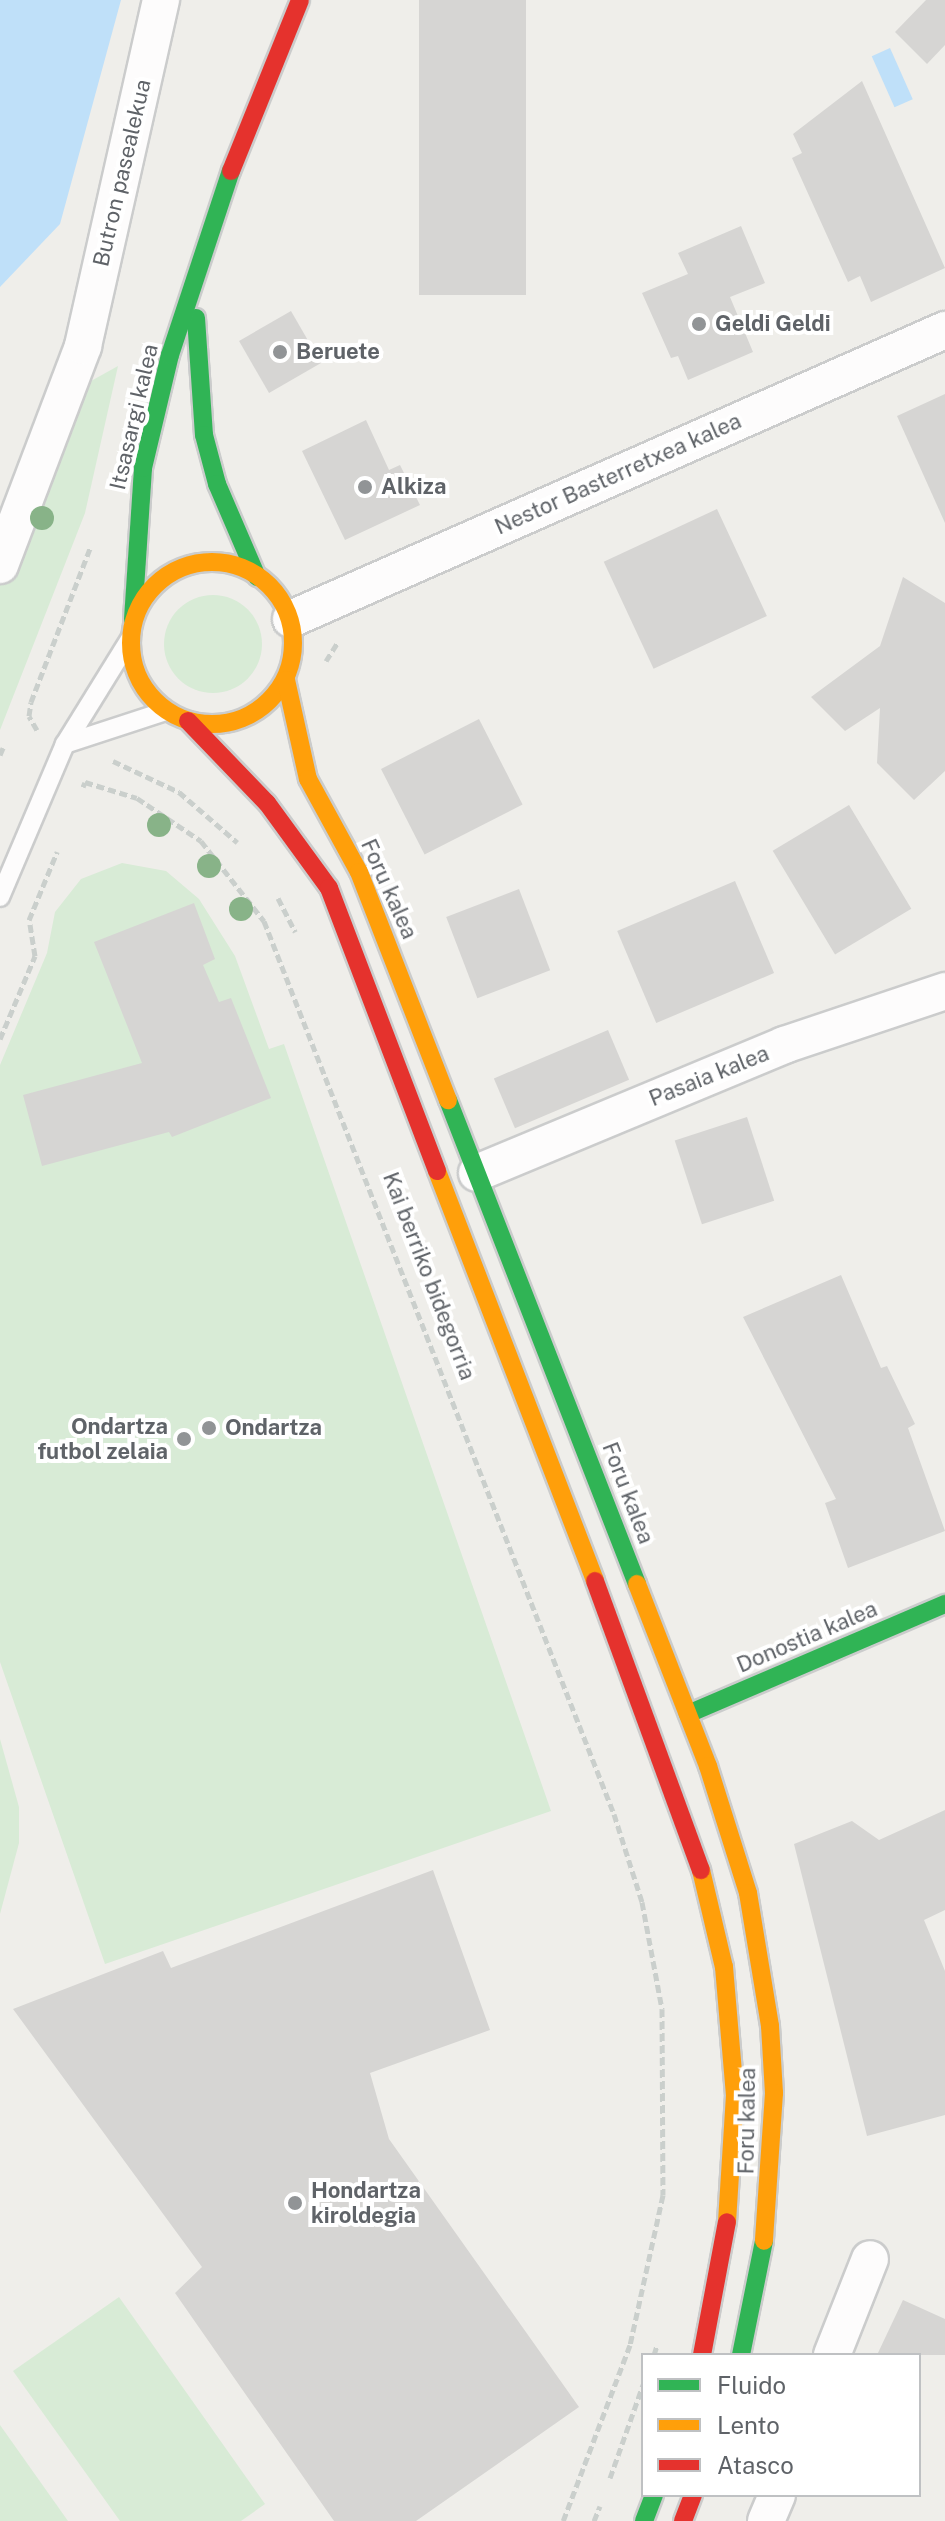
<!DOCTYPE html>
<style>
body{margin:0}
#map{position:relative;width:945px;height:2521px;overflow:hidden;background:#efeeea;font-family:"Public Sans",sans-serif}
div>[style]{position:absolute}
.green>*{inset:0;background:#d8ebd6}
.round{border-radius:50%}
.water>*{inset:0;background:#bfe0f9;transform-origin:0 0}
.building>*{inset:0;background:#d6d5d3;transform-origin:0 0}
.path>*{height:5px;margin-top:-2.5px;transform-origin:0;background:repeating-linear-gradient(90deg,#cacfcc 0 8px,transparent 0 12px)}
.roads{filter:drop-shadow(2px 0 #cbcccc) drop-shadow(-2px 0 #cbcccc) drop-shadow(0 2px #cbcccc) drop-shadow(0 -2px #cbcccc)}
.lane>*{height:18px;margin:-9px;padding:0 9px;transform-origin:9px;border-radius:9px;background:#fdfcfc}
.street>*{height:36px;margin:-18px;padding:0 18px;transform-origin:18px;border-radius:18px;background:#fdfcfc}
.fast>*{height:18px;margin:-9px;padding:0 9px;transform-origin:9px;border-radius:9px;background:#30b455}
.slow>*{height:18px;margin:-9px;padding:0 9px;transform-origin:9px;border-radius:9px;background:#ff9f0a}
.slow>.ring{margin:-9px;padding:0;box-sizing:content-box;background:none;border:18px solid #ff9f0a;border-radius:50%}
.jam>*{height:18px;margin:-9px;padding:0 9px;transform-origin:9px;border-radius:9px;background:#e5322d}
.trees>*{width:24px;height:24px;margin:-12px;border-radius:50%;background:#88b388}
.dots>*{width:22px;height:22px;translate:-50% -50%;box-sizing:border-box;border:4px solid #fff;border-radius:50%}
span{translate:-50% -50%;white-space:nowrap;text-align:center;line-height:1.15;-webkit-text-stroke:8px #fff;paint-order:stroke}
.street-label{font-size:22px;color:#5f6368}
.poi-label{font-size:22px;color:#5f6368;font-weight:700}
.left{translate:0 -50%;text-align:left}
.right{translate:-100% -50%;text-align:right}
.legend{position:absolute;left:641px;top:2353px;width:280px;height:144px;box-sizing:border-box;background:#fff;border:2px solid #bfc1c3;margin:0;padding:10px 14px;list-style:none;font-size:24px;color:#5f6368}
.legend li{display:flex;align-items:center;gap:16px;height:40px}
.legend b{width:40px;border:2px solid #bfc1c3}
</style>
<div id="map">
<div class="green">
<div style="clip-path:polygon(118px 366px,85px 513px,0 730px,0 508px,46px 406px)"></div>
<div class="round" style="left:164px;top:595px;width:98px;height:98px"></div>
<div style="clip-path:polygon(122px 863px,166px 871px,199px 899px,235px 956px,269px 1049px,284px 1044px,551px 1811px,105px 1964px,0 1662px,0 1065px,47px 953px,55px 912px,81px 879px)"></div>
<div style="clip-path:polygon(0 1739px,19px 1807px,19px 1843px,0 1914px)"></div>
<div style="clip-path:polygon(119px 2297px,265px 2504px,241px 2521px,120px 2521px,13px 2371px)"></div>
<div style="clip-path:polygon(0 2425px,68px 2521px,0 2521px)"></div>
</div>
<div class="water">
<div style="clip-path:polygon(0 0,121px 0,60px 224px,0 287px)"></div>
<div style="left:890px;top:48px;width:56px;height:20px;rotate:66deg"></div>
</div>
<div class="building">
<div style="left:419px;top:0;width:107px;height:295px"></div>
<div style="clip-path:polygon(926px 0,945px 0,945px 45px,927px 64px,895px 32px)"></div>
<div style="clip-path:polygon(862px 81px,945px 268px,871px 302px,860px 276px,848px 282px,792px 158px,802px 153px,793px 134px)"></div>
<div style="clip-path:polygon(741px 226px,765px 283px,730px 297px,753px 352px,688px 380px,678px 356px,671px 358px,642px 293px,688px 274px,678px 253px)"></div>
<div style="left:291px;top:311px;width:60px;height:60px;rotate:60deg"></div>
<div style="clip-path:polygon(945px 394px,945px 523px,897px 416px)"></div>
<div style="clip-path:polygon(366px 420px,389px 470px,400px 465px,420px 505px,345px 540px,302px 451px)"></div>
<div style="left:717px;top:509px;width:118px;height:125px;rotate:65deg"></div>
<div style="clip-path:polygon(903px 577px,945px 603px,945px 771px,914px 800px,877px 763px,880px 708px,845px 731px,811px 697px,880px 646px)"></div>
<div style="left:479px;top:719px;width:96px;height:110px;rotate:63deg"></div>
<div style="left:849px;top:805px;width:121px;height:89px;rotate:59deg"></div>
<div style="left:735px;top:881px;width:100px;height:128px;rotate:67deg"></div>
<div style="left:519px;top:889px;width:87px;height:78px;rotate:69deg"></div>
<div style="clip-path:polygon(194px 903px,215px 959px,203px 965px,219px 1002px,231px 998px,271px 1098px,172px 1137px,169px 1132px,42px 1166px,23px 1095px,142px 1063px,94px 942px)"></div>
<div style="left:608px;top:1030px;width:54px;height:124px;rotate:67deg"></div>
<div style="left:747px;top:1117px;width:88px;height:76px;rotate:72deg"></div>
<div style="clip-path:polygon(841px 1275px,881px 1368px,887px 1366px,915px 1424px,908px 1428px,945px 1531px,848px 1568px,825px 1503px,836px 1499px,743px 1317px)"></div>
<div style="clip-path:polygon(945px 1810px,945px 1910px,924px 1920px,945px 1971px,945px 2115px,867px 2136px,794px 1844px,852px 1821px,879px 1840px)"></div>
<div style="clip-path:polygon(433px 1870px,490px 2030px,370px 2073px,389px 2139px,579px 2407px,416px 2521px,334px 2521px,175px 2293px,202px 2267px,13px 2009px,163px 1951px,171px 1968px)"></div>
<div style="clip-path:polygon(903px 2300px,945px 2319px,945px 2355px,877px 2355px)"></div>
</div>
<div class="path">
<div style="left:326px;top:661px;width:22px;rotate:-58deg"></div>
<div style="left:37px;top:730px;width:16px;rotate:-120deg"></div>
<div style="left:29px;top:716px;width:14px;rotate:-82deg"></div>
<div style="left:31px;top:702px;width:167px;rotate:-69deg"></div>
<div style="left:0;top:755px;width:8px;rotate:-67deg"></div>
<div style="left:113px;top:761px;width:73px;rotate:25.2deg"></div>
<div style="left:179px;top:792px;width:77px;rotate:40.8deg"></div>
<div style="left:83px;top:787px;width:5px;rotate:-68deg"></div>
<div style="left:85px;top:782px;width:54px;rotate:17.1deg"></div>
<div style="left:137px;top:798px;width:77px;rotate:33.9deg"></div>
<div style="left:201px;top:841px;width:102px;rotate:51.8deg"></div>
<div style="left:264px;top:921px;width:959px;rotate:68.6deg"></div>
<div style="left:614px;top:1814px;width:92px;rotate:72.3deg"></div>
<div style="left:642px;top:1902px;width:109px;rotate:79.4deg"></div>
<div style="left:662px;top:2009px;width:186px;rotate:89.7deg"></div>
<div style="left:663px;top:2195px;width:154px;rotate:102.4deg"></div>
<div style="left:630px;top:2345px;width:188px;rotate:110.8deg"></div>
<div style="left:278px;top:898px;width:38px;rotate:63deg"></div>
<div style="left:0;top:1039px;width:90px;rotate:-67.1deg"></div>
<div style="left:35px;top:956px;width:36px;rotate:-99deg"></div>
<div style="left:29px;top:920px;width:74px;rotate:-67.6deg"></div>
<div style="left:654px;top:2355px;width:10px;rotate:-73deg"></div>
<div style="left:610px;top:2478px;width:99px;rotate:-70.5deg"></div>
<div style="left:594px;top:2521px;width:16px;rotate:-68deg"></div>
</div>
<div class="roads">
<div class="lane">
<div style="left:65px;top:744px;width:106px;rotate:-18.1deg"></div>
<div style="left:0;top:897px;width:166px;rotate:-67deg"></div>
<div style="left:65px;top:744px;width:123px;rotate:-58.2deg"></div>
</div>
<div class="street">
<div style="left:0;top:565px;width:234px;rotate:-69.2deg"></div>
<div style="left:83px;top:346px;width:355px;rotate:-77.3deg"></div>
<div style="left:291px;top:619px;width:715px;rotate:-23.84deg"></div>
<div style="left:477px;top:1173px;width:333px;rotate:-22.6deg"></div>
<div style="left:784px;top:1045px;width:170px;rotate:-18.5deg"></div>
<div style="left:832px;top:2355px;width:103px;rotate:-68.4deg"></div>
<div style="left:766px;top:2521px;width:28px;rotate:-67deg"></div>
</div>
<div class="fast">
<div style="left:196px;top:318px;width:117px;rotate:86.1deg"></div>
<div style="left:204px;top:435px;width:51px;rotate:75.1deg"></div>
<div style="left:217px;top:484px;width:101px;rotate:66.7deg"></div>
<div style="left:133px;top:619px;width:151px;rotate:-86.2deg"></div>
<div style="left:143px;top:468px;width:116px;rotate:-76.6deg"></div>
<div style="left:170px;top:355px;width:194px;rotate:-71.7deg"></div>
<div style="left:448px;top:1100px;width:520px;rotate:68.67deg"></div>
<div style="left:688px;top:1714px;width:280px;rotate:-23.2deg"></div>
<div style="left:741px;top:2355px;width:116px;rotate:-78.6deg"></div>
<div style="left:644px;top:2521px;width:28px;rotate:-69deg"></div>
</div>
<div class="slow">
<div class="ring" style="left:131px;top:562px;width:144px;height:144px"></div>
<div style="left:286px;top:680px;width:101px;rotate:77.5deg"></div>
<div style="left:308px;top:779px;width:106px;rotate:61.3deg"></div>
<div style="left:359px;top:872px;width:245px;rotate:68.7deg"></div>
<div style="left:437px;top:1171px;width:439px;rotate:68.9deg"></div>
<div style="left:637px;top:1584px;width:195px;rotate:68.7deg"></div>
<div style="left:708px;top:1766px;width:133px;rotate:72.5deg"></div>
<div style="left:748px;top:1893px;width:135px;rotate:80.6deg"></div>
<div style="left:770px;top:2026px;width:67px;rotate:86.6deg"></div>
<div style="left:774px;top:2093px;width:148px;rotate:93.9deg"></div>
<div style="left:701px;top:1870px;width:100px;rotate:76.7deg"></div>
<div style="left:724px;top:1967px;width:128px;rotate:85.1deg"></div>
<div style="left:735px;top:2095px;width:127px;rotate:93.6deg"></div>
</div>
<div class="jam">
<div style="left:231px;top:171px;width:184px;rotate:-68deg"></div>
<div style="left:188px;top:721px;width:114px;rotate:46.1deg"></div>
<div style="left:267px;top:803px;width:105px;rotate:53.9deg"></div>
<div style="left:329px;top:888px;width:303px;rotate:69.1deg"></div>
<div style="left:595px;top:1581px;width:308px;rotate:69.9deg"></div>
<div style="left:702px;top:2355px;width:135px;rotate:-79.4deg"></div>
<div style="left:683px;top:2521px;width:28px;rotate:-69deg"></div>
</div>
</div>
<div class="trees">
<div style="left:42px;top:518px"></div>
<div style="left:159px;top:825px"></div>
<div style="left:209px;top:866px"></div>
<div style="left:241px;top:909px"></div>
</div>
<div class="dots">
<div style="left:699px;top:324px;background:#919496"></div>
<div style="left:280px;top:352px;background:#919496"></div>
<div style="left:365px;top:487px;background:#919496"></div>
<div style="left:209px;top:1428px;background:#919496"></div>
<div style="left:184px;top:1439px;background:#919496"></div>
<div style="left:295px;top:2203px;background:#919496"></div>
</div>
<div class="street-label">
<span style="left:122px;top:173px;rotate:-77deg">Butron pasealekua</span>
<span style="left:134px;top:417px;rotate:-77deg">Itsasargi kalea</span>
<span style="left:618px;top:474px;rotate:-24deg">Nestor Basterretxea kalea</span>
<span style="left:389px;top:889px;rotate:66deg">Foru kalea</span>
<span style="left:709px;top:1076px;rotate:-22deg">Pasaia kalea</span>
<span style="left:429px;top:1276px;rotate:69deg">Kai berriko bidegorria</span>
<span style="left:628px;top:1493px;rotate:69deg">Foru kalea</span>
<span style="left:807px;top:1637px;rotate:-23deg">Donostia kalea</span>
<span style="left:747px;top:2121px;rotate:-89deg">Foru kalea</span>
</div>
<div class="poi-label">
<span class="left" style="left:715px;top:324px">Geldi Geldi</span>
<span class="left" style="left:296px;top:352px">Beruete</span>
<span class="left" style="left:381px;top:487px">Alkiza</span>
<span class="right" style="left:168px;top:1439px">Ondartza<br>futbol zelaia</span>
<span class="left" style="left:225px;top:1428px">Ondartza</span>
<span class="left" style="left:311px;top:2203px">Hondartza<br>kiroldegia</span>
</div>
<ul class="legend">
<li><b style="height:10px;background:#30b455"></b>Fluido</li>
<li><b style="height:10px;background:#ff9f0a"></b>Lento</li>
<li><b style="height:10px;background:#e5322d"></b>Atasco</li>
</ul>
</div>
